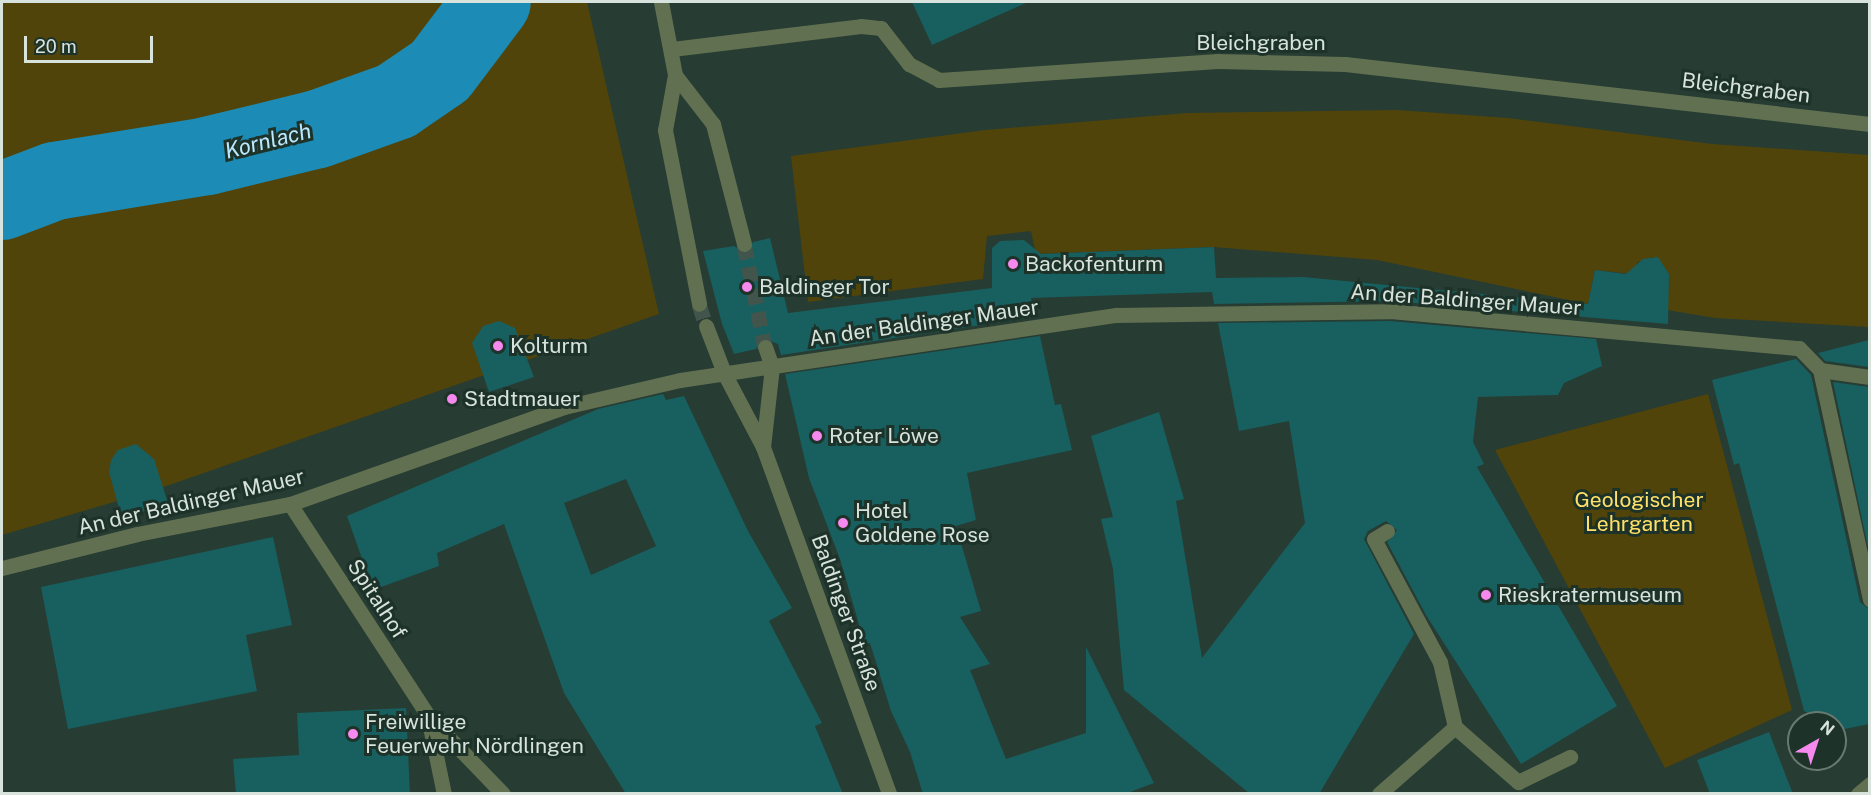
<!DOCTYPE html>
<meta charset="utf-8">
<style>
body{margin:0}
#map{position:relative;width:1871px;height:795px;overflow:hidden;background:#273c32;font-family:"Public Sans",sans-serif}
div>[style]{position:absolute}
.green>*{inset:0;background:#51440b}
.river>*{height:78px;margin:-39px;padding:0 39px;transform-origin:39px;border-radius:39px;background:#1c8cb6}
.building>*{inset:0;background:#185f5f}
.minor-tunnel>*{height:15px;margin-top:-7.5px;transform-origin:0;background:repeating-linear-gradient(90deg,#41554c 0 15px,transparent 0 23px)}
.minor>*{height:15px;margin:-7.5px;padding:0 7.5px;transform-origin:7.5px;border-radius:7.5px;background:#617051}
.dots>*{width:16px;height:16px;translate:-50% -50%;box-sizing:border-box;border:3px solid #1d3228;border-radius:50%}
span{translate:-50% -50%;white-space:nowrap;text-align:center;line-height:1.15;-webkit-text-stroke:6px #1d3228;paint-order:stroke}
.street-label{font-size:21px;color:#d7e3dc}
.poi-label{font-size:21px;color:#d7e3dc}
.left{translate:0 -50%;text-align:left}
.park-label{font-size:21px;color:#ffe169}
.water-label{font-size:22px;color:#bae8ff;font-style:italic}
.frame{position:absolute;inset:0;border:3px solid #d7e3dc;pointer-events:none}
.north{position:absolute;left:1787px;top:711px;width:60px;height:60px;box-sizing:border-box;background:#1d3228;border:2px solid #677970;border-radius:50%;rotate:39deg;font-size:16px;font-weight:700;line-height:24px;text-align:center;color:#d7e3dc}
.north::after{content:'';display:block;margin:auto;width:21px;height:27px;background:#f689ee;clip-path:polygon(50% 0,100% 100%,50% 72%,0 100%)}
.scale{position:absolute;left:24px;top:36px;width:129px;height:27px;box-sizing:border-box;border:3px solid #d7e3dc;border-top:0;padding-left:8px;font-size:18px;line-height:21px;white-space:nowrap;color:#d7e3dc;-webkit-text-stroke:4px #1d3228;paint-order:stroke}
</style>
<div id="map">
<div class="green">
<div style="clip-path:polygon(2px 2px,587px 2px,659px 314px,158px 489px,2px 535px)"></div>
<div style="clip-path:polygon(1397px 110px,1508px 118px,1712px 144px,1869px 155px,1869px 327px,1715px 318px,1667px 310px,1669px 274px,1653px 257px,1638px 262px,1631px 274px,1595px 270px,1588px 304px,1377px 260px,1214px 247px,1036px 254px,1031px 231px,987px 236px,983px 279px,808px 302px,791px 156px,985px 130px,1187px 113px)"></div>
<div style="clip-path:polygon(1708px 394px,1792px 710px,1665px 768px,1495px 450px)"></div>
</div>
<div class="river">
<div style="left:2px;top:201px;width:57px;rotate:-20.7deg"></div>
<div style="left:55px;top:181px;width:154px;rotate:-9.3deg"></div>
<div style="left:207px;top:156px;width:114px;rotate:-13.7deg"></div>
<div style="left:318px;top:129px;width:83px;rotate:-19.7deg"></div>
<div style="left:396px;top:101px;width:53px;rotate:-34.3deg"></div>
<div style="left:440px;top:71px;width:86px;rotate:-53deg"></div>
</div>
<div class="building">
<div style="clip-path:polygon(912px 2px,1028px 2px,932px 45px)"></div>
<div style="clip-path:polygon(770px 238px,788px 313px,992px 288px,992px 248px,1000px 241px,1024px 240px,1041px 254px,1214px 247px,1216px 278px,1303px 277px,1588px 304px,1595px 270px,1626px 274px,1643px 259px,1658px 257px,1669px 274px,1668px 324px,1391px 301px,1214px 304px,1212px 292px,1031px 298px,1035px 317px,781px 355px,778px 344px,762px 338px,756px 349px,734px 354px,722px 324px,703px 251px,734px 246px,746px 254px,753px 242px)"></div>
<div style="clip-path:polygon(499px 321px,515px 328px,534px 377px,489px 392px,472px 343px,483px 326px)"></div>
<div style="clip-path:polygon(1390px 321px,1596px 339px,1602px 366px,1564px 383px,1558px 395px,1478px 397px,1473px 442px,1484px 464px,1477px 467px,1617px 706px,1521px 764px,1426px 615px,1387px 542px,1397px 530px,1386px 521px,1368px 531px,1364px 539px,1414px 634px,1319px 794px,1250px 794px,1124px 690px,1113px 569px,1101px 519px,1113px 517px,1091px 436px,1159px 412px,1184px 499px,1176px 501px,1202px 658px,1305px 523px,1289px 421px,1239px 431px,1218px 323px)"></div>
<div style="clip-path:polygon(1040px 336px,1055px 405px,1061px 404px,1072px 450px,967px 473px,976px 520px,956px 526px,981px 611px,960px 617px,990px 664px,970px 670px,1006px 759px,1086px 733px,1086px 647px,1154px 783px,1125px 794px,923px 794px,910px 752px,891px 711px,870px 643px,865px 645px,840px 559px,809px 478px,785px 374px)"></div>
<div style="clip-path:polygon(1869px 340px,1869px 367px,1825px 361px,1818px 353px)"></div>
<div style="clip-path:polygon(1796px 359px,1811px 375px,1860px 602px,1869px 609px,1869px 724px,1845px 729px,1804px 711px,1739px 463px,1734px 465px,1712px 380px)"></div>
<div style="clip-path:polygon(1833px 382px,1869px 387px,1869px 552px)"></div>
<div style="clip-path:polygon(evenodd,663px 394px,666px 400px,684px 396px,748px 531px,792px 608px,769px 621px,822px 723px,815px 726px,843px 794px,626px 794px,564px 693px,504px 524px,437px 553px,439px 566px,373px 590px,347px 516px,598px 409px,663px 394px,626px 479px,656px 546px,591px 575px,564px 503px,626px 479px)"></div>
<div style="clip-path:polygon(136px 444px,154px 459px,168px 503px,122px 519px,109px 472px,111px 460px,118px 450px)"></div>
<div style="clip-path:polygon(273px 537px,292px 625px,246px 635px,257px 691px,68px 729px,41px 587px)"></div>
<div style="clip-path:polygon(406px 708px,410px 794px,236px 794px,233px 759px,299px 755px,297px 713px)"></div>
<div style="clip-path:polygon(1769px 732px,1793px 794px,1710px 794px,1697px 760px)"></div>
</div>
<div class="minor-tunnel">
<div style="left:744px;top:244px;width:105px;rotate:78.5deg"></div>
<div style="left:699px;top:304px;width:23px;rotate:72deg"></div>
</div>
<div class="minor">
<div style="left:661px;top:2px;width:74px;rotate:79.1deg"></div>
<div style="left:675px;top:75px;width:56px;rotate:100.3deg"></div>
<div style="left:665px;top:130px;width:177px;rotate:78.9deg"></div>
<div style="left:672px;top:49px;width:190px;rotate:-6.9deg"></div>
<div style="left:861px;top:26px;width:20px;rotate:6deg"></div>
<div style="left:881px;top:28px;width:46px;rotate:52.1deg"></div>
<div style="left:909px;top:64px;width:34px;rotate:28deg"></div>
<div style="left:939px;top:80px;width:279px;rotate:-3.9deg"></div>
<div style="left:1217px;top:61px;width:128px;rotate:1.3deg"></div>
<div style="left:1345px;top:64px;width:528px;rotate:6.52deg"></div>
<div style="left:675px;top:75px;width:62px;rotate:52.2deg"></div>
<div style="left:713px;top:124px;width:124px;rotate:75.5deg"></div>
<div style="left:706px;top:326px;width:50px;rotate:69deg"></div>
<div style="left:724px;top:373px;width:84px;rotate:62.2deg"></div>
<div style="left:763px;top:447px;width:369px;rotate:70deg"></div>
<div style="left:1820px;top:370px;width:235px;rotate:77.7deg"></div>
<div style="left:763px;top:447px;width:81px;rotate:-83.6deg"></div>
<div style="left:772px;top:367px;width:21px;rotate:-109deg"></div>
<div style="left:290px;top:504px;width:253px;rotate:56.9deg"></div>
<div style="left:428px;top:716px;width:108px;rotate:46.1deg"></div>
<div style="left:1387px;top:531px;width:15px;rotate:148deg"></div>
<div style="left:1374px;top:539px;width:140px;rotate:61.8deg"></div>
<div style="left:1440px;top:662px;width:67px;rotate:77deg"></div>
<div style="left:2px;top:568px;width:139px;rotate:-14.1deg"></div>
<div style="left:137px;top:534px;width:156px;rotate:-11.1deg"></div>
<div style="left:290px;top:504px;width:291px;rotate:-19.5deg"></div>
<div style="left:564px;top:407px;width:119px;rotate:-13.1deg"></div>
<div style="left:680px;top:380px;width:441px;rotate:-8.5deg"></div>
<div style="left:1116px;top:315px;width:274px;rotate:-0.8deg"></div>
<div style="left:1390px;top:311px;width:411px;rotate:5.2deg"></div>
<div style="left:1799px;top:348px;width:30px;rotate:46deg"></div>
<div style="left:1820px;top:370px;width:50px;rotate:8deg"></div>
<div style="left:428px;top:717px;width:79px;rotate:78.3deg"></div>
<div style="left:1379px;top:794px;width:101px;rotate:-41.4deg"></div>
<div style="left:1455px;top:727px;width:84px;rotate:41.1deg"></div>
<div style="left:1518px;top:782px;width:58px;rotate:-25.7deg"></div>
<div style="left:1858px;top:794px;width:16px;rotate:-40deg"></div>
</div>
<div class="dots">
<div style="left:1013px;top:264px;background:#f689ee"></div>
<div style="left:747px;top:287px;background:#f689ee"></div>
<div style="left:498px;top:346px;background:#f689ee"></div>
<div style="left:452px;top:399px;background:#f689ee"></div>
<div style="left:817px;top:436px;background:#f689ee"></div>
<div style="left:843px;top:523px;background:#f689ee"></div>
<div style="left:1486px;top:595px;background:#f689ee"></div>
<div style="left:353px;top:734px;background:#f689ee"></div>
</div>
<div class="street-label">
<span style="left:1261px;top:43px">Bleichgraben</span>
<span style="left:1746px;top:88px;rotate:7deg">Bleichgraben</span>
<span style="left:1466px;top:300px;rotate:4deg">An der Baldinger Mauer</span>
<span style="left:924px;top:323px;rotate:-8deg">An der Baldinger Mauer</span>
<span style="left:191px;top:502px;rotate:-13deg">An der Baldinger Mauer</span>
<span style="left:377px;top:599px;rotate:57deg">Spitalhof</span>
<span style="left:846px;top:613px;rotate:70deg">Baldinger Straße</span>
</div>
<div class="poi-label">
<span class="left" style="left:1025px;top:264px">Backofenturm</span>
<span class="left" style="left:759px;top:287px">Baldinger Tor</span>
<span class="left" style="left:510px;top:346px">Kolturm</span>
<span class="left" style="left:464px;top:399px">Stadtmauer</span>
<span class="left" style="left:829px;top:436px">Roter Löwe</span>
<span class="left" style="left:855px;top:523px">Hotel<br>Goldene Rose</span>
<span class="left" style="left:1498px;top:595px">Rieskratermuseum</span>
<span class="left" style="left:365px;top:734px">Freiwillige<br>Feuerwehr Nördlingen</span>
</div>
<div class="park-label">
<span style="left:1639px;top:512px">Geologischer<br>Lehrgarten</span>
</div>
<div class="water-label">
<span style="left:268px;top:141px;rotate:-14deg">Kornlach</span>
</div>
<div class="frame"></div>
<div class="north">N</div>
<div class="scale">20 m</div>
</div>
